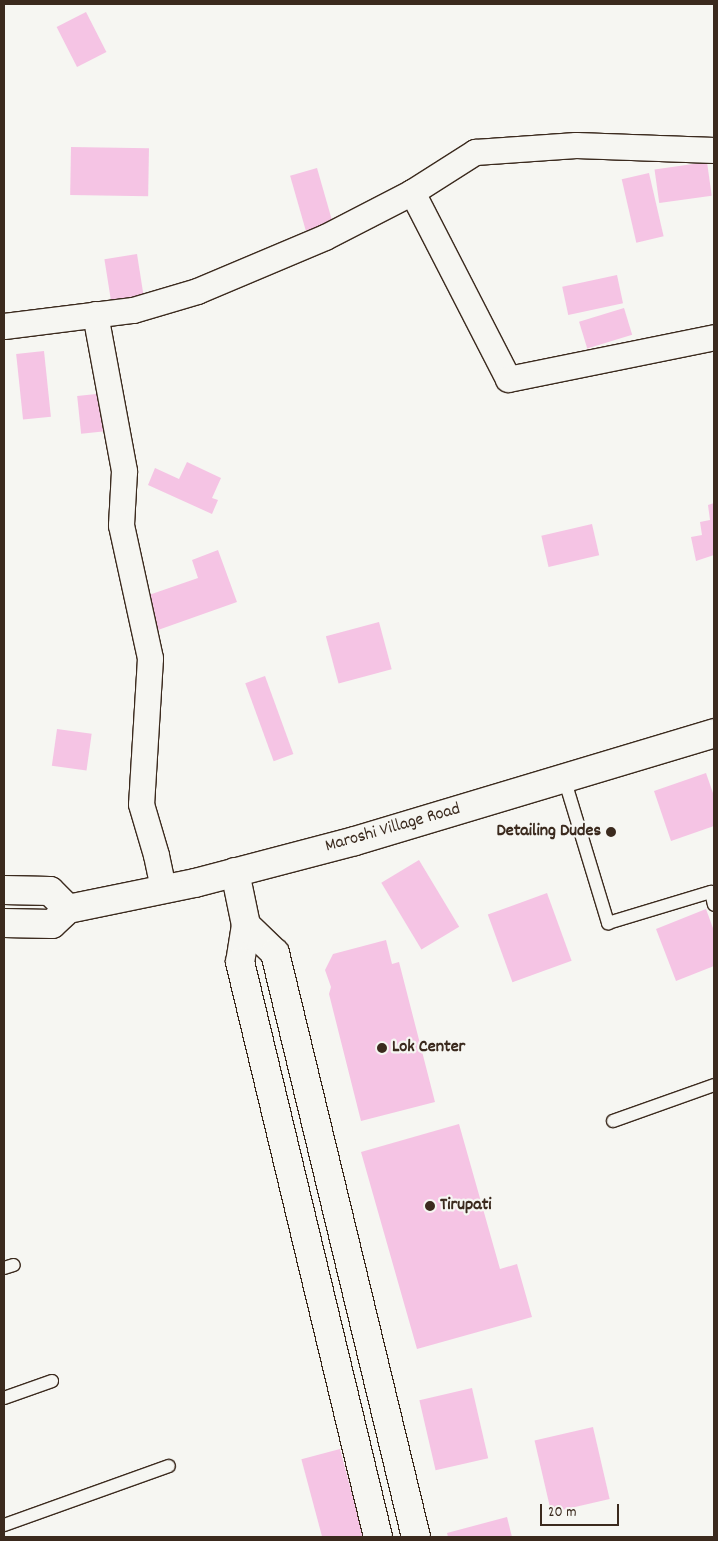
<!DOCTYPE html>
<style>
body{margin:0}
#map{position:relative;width:718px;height:1541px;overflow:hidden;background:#f6f6f2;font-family:Dekko,sans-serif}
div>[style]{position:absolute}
.building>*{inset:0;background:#f5c4e4;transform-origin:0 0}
.roads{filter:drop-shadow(1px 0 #3b2a1e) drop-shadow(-1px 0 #3b2a1e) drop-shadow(0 1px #3b2a1e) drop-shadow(0 -1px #3b2a1e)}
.lane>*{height:12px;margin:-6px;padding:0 6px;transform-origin:6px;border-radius:6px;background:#f6f6f2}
.street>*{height:25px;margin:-12.5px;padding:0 12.5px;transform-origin:12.5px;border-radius:12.5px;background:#f6f6f2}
.secondary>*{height:28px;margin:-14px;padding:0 14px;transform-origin:14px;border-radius:14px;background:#f6f6f2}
.dots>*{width:14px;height:14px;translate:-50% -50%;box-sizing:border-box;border:2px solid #f6f6f2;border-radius:50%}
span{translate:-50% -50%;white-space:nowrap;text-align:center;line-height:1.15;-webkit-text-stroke:4.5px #f6f6f2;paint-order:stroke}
.street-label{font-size:18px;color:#3b2a1e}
.poi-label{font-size:18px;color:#3b2a1e;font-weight:700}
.right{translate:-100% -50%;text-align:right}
.left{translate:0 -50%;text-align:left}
.frame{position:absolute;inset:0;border:5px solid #3b2a1e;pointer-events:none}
.scale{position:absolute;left:540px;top:1504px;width:79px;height:22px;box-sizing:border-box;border:2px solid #3b2a1e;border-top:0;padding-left:6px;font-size:15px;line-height:18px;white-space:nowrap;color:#3b2a1e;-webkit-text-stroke:4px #f6f6f2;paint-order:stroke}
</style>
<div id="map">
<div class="building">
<div style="left:86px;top:12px;width:45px;height:33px;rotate:63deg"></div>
<div style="left:71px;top:147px;width:78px;height:48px;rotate:1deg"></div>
<div style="left:707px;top:162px;width:34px;height:53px;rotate:82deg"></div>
<div style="left:317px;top:168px;width:57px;height:28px;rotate:74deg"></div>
<div style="left:649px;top:173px;width:65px;height:28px;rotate:77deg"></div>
<div style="left:137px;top:254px;width:45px;height:33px;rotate:81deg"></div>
<div style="left:617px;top:275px;width:29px;height:56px;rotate:78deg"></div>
<div style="left:624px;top:308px;width:28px;height:47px;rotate:73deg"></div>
<div style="left:44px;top:351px;width:66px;height:28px;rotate:84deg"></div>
<div style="left:106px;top:393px;width:38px;height:29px;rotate:84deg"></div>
<div style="clip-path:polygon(187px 462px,221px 478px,212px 498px,218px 500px,212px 514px,148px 485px,155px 468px,179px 479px)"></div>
<div style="clip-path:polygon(714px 503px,714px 555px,696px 561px,691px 537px,702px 535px,700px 522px,710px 520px,708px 505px)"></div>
<div style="left:592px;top:524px;width:32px;height:52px;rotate:77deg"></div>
<div style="clip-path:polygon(218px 550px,237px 602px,158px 630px,146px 596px,198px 578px,192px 560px)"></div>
<div style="left:379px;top:622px;width:49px;height:55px;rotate:75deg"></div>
<div style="left:265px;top:676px;width:83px;height:21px;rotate:70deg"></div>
<div style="left:57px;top:729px;width:35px;height:37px;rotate:8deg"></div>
<div style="clip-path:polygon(706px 773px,714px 796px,714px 826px,671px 841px,654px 791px)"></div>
<div style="left:419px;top:860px;width:78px;height:44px;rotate:59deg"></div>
<div style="left:547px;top:893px;width:72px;height:63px;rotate:70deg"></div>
<div style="clip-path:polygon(706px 909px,714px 931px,714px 966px,676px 981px,656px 929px)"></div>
<div style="clip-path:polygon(386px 940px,392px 964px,399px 962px,435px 1102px,361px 1121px,329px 994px,331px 987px,325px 970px,333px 954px)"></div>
<div style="clip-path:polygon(459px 1124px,500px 1269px,517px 1264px,532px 1317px,417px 1349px,361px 1152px)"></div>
<div style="left:472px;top:1388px;width:72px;height:54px;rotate:77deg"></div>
<div style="left:593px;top:1427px;width:74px;height:60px;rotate:77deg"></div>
<div style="left:340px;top:1449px;width:91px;height:40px;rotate:75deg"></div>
<div style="clip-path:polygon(507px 1517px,512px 1537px,448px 1537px,447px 1533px)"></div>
</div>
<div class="roads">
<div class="lane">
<div style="left:564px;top:778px;width:152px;rotate:73.1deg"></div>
<div style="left:608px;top:923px;width:108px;rotate:-16.8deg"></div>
<div style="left:711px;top:892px;width:13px;rotate:77deg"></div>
<div style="left:613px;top:1121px;width:107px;rotate:-19.6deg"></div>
<div style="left:4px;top:1268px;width:10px;rotate:-17deg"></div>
<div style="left:4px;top:1398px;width:51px;rotate:-19.5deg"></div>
<div style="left:4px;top:1525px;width:175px;rotate:-19.7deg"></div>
</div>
<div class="street">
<div style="left:412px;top:192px;width:210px;rotate:62.8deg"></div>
<div style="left:508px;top:379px;width:210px;rotate:-11.5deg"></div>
<div style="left:95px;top:314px;width:160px;rotate:79.5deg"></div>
<div style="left:124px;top:471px;width:54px;rotate:93.2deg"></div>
<div style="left:121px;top:525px;width:136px;rotate:77.7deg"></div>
<div style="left:150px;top:658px;width:146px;rotate:93.5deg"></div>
<div style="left:141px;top:804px;width:53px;rotate:73.6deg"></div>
<div style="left:156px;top:855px;width:35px;rotate:78deg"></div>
<div style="left:4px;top:326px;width:130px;rotate:-7.1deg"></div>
<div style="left:133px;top:310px;width:67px;rotate:-16.5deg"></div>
<div style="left:197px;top:291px;width:139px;rotate:-22.9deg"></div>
<div style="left:325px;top:237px;width:98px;rotate:-27.3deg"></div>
<div style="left:412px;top:192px;width:75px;rotate:-32.4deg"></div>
<div style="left:475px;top:152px;width:101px;rotate:-4deg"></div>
<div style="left:576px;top:145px;width:138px;rotate:2.1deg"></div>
</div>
<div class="secondary">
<div style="left:235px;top:872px;width:54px;rotate:78.3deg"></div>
<div style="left:246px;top:925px;width:37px;rotate:99deg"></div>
<div style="left:240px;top:962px;width:591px;rotate:76.5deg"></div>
<div style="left:4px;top:890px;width:46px;rotate:1.2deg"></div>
<div style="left:50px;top:891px;width:25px;rotate:45deg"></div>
<div style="left:4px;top:923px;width:48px;rotate:1.2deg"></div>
<div style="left:52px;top:924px;width:22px;rotate:-43deg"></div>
<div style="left:68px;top:909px;width:130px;rotate:-11.6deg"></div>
<div style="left:195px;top:883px;width:165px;rotate:-14.7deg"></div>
<div style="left:355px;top:841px;width:375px;rotate:-16.7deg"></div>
<div style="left:246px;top:925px;width:40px;rotate:44deg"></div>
<div style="left:275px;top:953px;width:601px;rotate:76.43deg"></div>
</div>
</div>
<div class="dots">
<div style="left:611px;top:832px;background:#3b2a1e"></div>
<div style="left:382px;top:1048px;background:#3b2a1e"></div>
<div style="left:430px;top:1206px;background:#3b2a1e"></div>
</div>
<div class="street-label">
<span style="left:393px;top:829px;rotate:-16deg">Maroshi Village Road</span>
</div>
<div class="poi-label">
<span class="right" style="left:601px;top:832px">Detailing Dudes</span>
<span class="left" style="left:392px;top:1048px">Lok Center</span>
<span class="left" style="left:440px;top:1206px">Tirupati</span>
</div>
<div class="frame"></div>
<div class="scale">20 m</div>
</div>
